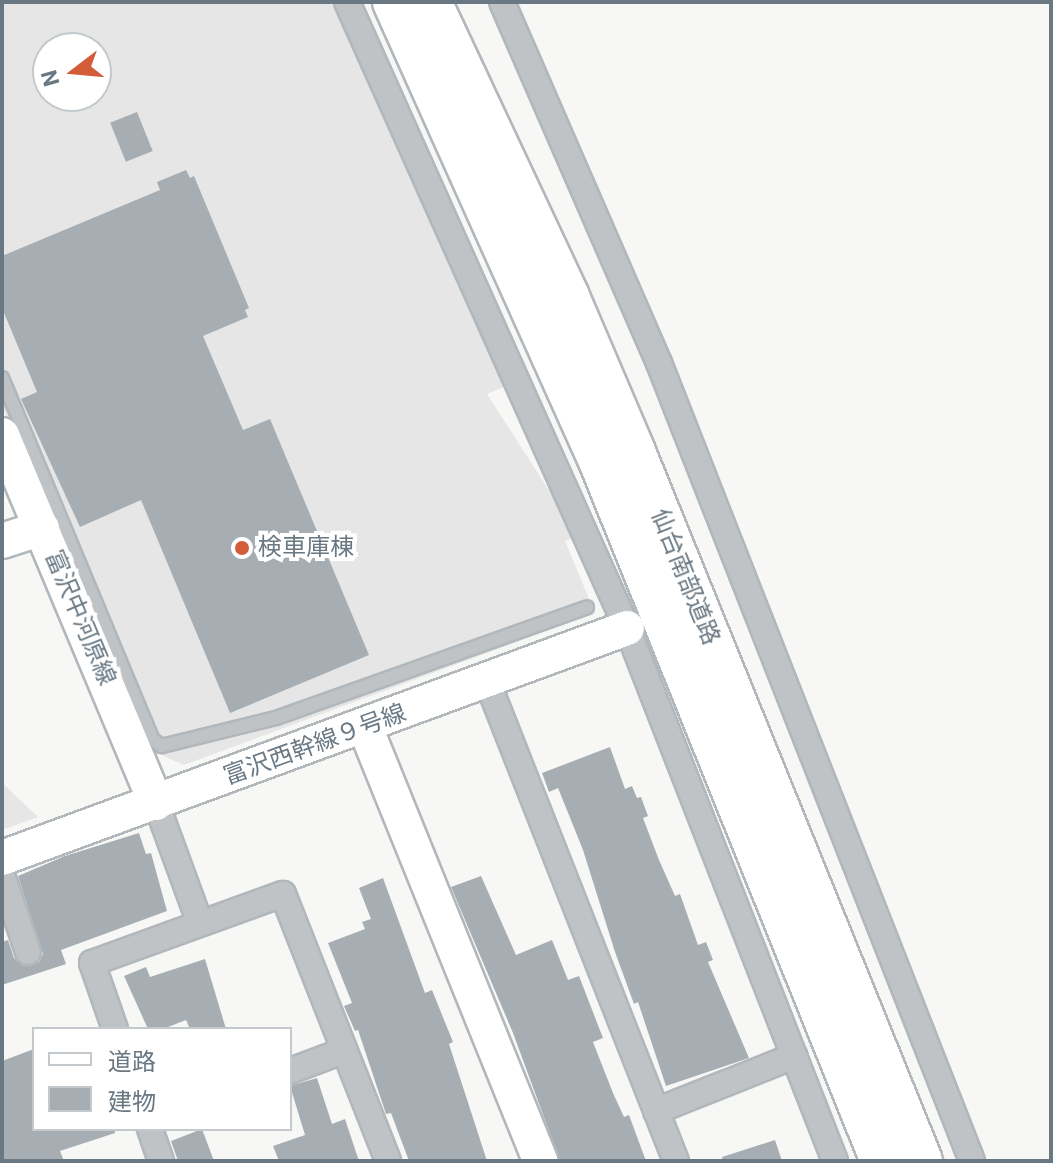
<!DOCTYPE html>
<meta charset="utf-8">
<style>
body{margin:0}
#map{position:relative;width:1053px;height:1163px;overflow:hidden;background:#f7f7f5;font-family:Roboto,"Noto Sans JP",sans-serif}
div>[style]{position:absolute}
.built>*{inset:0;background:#e5e6e5}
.building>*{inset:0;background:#a7aeb3;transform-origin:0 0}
.roads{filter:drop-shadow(2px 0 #b1b7bb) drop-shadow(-2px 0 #b1b7bb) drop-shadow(0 2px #b1b7bb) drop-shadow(0 -2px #b1b7bb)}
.lane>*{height:12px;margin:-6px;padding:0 6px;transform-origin:6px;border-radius:6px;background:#bfc3c6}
.street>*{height:24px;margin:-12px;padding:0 12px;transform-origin:12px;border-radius:12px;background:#bfc3c6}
.secondary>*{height:34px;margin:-17px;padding:0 17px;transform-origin:17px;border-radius:17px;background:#fff}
.highway>*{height:42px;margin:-21px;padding:0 21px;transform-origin:21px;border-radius:21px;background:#fff}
.dots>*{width:22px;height:22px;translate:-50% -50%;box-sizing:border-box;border:4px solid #fff;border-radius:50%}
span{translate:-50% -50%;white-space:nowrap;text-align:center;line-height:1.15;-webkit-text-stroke:8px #fff;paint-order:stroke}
.poi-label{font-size:24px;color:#697883}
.left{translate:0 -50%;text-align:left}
.street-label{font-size:24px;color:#697883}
.frame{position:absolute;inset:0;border:4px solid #697883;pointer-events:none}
.legend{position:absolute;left:32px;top:1027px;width:260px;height:104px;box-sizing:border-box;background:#fff;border:2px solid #c3c9cd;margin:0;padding:10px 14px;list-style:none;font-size:24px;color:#697883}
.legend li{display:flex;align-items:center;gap:16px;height:40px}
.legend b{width:40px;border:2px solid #c3c9cd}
.north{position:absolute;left:32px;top:32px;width:80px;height:80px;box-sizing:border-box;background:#fff;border:2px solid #c3c9cd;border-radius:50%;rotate:254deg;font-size:22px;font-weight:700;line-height:32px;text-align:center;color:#697883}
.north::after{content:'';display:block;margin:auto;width:28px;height:36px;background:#d35d39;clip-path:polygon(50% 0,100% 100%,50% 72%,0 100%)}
</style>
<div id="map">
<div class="built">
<div style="clip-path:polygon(evenodd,2px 2px,337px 2px,508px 385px,487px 394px,564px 514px,573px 538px,565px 541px,595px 613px,184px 765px,148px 749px,2px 406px,2px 2px,48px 48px,96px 48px,96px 96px,48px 96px,48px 48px)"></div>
<div style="clip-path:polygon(2px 783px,38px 817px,2px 830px)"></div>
</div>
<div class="building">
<div style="left:137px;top:112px;width:42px;height:29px;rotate:68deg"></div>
<div style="clip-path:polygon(186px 170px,190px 178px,194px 176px,249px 308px,245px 310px,248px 317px,203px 336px,243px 430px,270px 419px,369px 655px,230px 713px,141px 500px,80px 527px,21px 399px,37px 392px,2px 308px,2px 256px,160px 190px,157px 182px)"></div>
<div style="clip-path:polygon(610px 747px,625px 789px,632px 786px,637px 798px,641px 797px,648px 816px,643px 818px,659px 860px,675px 896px,680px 894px,698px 945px,706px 942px,713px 960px,708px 962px,749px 1058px,666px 1086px,638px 1002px,634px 1004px,615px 952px,583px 850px,558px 788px,549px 792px,542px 773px)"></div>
<div style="clip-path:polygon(139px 833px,146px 854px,151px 853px,167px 911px,61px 950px,66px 964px,2px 985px,2px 942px,8px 940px,14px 958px,24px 966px,39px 962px,43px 954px,18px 876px,65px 856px)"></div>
<div style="clip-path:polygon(481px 876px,516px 955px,552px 940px,568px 980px,579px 976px,603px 1038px,593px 1042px,613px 1093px,624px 1117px,629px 1115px,646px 1161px,560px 1161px,513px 1033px,451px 887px)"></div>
<div style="clip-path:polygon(383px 878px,425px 993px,432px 990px,453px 1042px,449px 1044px,487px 1161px,409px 1161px,391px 1113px,386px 1114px,358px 1030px,355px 1031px,344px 1006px,352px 1003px,328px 943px,365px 929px,362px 922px,371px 919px,359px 888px)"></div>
<div style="clip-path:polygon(205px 959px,226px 1029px,190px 1029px,186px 1020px,163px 1029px,148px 1029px,124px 976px,146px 967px,150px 977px)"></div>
<div style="clip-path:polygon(34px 1049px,34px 1129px,115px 1129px,115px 1133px,60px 1151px,64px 1161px,2px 1161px,2px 1061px)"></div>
<div style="clip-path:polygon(317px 1078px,332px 1124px,345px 1119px,359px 1161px,279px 1161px,273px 1146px,305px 1135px,290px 1086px)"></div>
<div style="clip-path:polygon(202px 1129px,214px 1161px,178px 1161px,171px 1141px)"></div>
<div style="clip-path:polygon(775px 1140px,782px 1161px,723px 1161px,722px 1157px)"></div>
</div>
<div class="roads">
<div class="lane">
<div style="left:2px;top:378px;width:392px;rotate:67.4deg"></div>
<div style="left:153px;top:740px;width:11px;rotate:34deg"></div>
<div style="left:162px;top:746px;width:117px;rotate:-13.8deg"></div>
<div style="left:276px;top:718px;width:330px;rotate:-19.6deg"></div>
</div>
<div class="street">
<div style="left:347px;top:2px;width:686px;rotate:65.9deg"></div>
<div style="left:627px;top:628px;width:572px;rotate:68.68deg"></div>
<div style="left:502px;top:2px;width:394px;rotate:66.5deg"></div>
<div style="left:659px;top:363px;width:857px;rotate:68.58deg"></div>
<div style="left:487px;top:681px;width:516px;rotate:68.51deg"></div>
<div style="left:156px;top:803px;width:128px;rotate:69.9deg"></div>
<div style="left:2px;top:875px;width:81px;rotate:71.3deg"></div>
<div style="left:115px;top:1029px;width:70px;rotate:-109.2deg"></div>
<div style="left:92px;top:963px;width:203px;rotate:-19.9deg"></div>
<div style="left:283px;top:894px;width:287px;rotate:68.5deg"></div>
<div style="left:290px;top:1071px;width:57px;rotate:-20.7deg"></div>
<div style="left:656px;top:1111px;width:149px;rotate:-21.7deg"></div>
<div style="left:150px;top:1129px;width:34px;rotate:71deg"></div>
</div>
<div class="secondary">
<div style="left:2px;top:435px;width:399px;rotate:67.3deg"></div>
<div style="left:2px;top:541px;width:42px;rotate:-18deg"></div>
<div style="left:365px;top:727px;width:468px;rotate:68deg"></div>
<div style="left:2px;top:858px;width:666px;rotate:-20.2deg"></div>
</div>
<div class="highway">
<div style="left:394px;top:2px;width:505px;rotate:65.82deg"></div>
<div style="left:601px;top:463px;width:752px;rotate:68.07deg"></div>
<div style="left:430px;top:2px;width:326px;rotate:64.9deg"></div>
<div style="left:568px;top:297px;width:168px;rotate:66.9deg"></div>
<div style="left:634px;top:452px;width:765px;rotate:67.96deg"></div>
</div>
</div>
<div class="dots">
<div style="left:242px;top:548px;background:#d35d39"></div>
</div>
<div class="poi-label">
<span class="left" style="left:258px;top:548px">検車庫棟</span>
</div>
<div class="street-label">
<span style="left:685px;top:577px;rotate:68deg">仙台南部道路</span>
<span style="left:80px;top:618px;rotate:67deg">富沢中河原線</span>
<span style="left:315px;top:745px;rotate:-20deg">富沢西幹線９号線</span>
</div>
<div class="frame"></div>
<ul class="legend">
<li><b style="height:10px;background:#fff"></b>道路</li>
<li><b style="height:22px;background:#a7aeb3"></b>建物</li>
</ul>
<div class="north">N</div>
</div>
